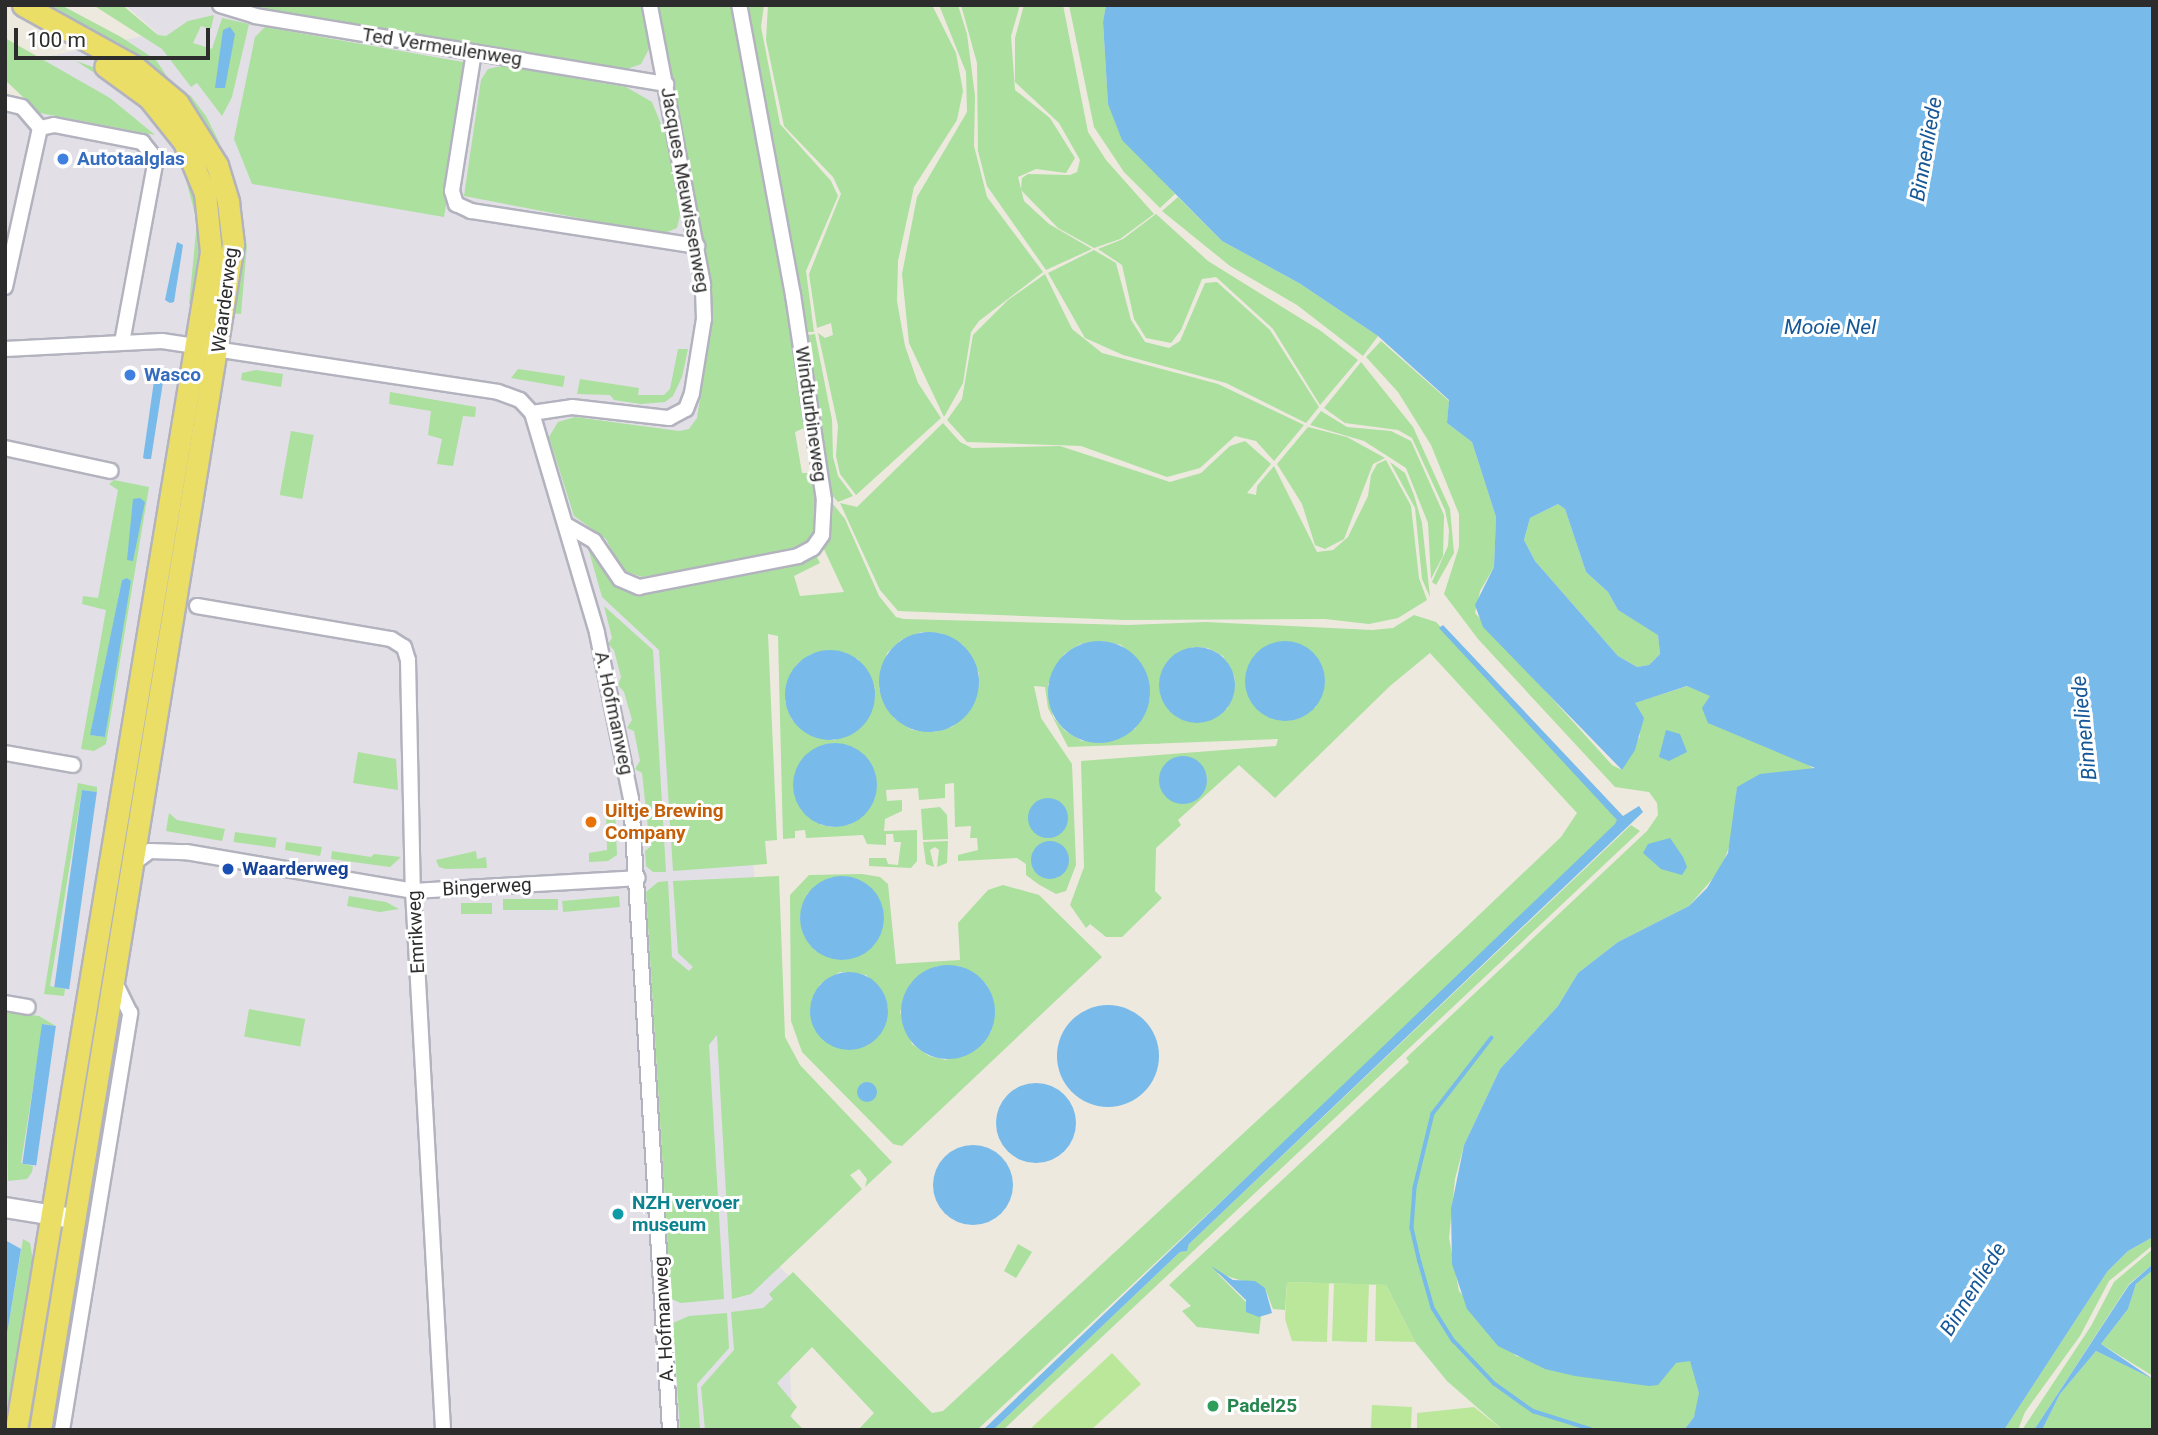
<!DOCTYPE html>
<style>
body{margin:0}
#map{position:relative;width:2158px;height:1435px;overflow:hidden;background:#ede9df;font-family:Roboto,sans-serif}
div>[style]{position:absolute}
.industrial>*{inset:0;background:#e2dfe6}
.green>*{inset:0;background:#abe09e;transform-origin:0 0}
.pitch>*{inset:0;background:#bbe79b;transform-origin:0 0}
.water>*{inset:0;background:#78bae9;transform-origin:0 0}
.round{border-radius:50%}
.stream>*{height:3.5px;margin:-1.75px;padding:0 1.75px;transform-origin:1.75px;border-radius:1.75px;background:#78bae9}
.roads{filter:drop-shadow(2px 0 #b2b3be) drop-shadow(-2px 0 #b2b3be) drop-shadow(0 2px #b2b3be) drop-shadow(0 -2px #b2b3be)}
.street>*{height:14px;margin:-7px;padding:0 7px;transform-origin:7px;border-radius:7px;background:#fff}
.secondary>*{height:19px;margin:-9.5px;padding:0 9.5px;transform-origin:9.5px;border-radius:9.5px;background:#fff}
.primary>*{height:21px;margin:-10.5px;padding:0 10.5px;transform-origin:10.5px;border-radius:10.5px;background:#eade67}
.dots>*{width:19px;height:19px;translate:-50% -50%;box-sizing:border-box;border:4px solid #fff;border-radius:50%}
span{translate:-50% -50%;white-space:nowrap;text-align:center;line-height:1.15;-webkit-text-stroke:6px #fff;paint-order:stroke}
.street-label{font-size:19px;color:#2c2c2c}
.shop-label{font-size:19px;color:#366cbe;font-weight:700}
.left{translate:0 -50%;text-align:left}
.food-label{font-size:19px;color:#c56008;font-weight:700}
.transit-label{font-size:19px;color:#164399;font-weight:700}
.culture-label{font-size:19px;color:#0d838f;font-weight:700}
.leisure-label{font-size:19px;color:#27864d;font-weight:700}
.water-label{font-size:21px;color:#155797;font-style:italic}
.frame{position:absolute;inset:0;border:7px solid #2c2c2c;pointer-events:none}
.scale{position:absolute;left:14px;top:28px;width:196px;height:32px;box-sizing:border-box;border:4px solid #2c2c2c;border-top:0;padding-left:9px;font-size:21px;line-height:24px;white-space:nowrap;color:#2c2c2c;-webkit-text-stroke:5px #fff;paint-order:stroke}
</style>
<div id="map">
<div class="industrial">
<div style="clip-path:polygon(125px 5px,720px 5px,762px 251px,700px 567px,735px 561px,778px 1265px,790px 1277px,786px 1288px,793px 1430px,5px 1430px,5px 111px,30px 117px,27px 61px,157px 33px)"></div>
</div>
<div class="green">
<div style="clip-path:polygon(32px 5px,61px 5px,121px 37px,156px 60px,172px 84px,186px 98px,190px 95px,206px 116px,219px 142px,247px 245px,241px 314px,230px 313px,232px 293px,211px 145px)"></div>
<div style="clip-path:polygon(93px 5px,122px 5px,158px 35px,166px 36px,188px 21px,214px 15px,211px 29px,201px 26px,193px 43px,212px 49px,222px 18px,249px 24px,232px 97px,222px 116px,197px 83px,191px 87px,162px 49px)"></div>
<div style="clip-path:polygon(260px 5px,642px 5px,649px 49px,641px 64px,627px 69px,263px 9px)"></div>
<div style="clip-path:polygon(658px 5px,732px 5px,790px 318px,804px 428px,795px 432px,802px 473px,812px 473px,818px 514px,811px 540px,799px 549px,642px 577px,622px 570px,606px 539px,574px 516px,549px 437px,558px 422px,575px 417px,679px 431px,689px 429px,697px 418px,711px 328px,712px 287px)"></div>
<div style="clip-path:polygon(746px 5px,764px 5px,761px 27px,780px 124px,831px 181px,838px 196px,806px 271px,814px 332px,808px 332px)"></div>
<div style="clip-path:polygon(768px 5px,932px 5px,956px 53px,963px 91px,957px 120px,914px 187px,898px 261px,897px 301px,905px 346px,918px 383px,941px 418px,856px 495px,840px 474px,836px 456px,838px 426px,818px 333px,825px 338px,833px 335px,831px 323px,817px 328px,809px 274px,841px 194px,833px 177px,784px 126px,766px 40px)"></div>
<div style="clip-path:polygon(939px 5px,958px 5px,967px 34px,975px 96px,974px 146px,987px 197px,1043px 272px,979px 321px,971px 332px,963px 383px,944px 417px,909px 343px,902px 274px,917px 197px,967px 112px,966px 72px)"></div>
<div style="clip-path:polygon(961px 5px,1020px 5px,1011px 36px,1015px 90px,1050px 118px,1075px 158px,1066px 173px,1036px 169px,1018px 177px,1024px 201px,1049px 224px,1092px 249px,1046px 270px,987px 186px,978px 151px,977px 63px)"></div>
<div style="clip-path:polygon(1024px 5px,1063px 5px,1088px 132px,1106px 160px,1154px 214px,1120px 239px,1094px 248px,1058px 228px,1021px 190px,1022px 178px,1028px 174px,1070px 175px,1077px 172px,1080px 160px,1059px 123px,1015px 82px,1015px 38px)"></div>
<div style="clip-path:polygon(1069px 5px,1106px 5px,1103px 22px,1108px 104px,1155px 172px,1175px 194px,1160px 208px,1124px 172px,1094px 127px)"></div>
<div style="clip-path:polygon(265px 27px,463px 62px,467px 76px,444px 217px,252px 184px,234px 139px,255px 37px)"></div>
<div style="clip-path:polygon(5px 38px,110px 98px,155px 135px,40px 113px,5px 80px)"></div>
<div style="clip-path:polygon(76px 61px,107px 72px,137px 92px,163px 119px,186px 153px,201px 231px,193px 305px,189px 304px,197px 222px,179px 153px,139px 102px)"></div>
<div style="clip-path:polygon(502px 66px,626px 87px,652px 102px,669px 144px,681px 210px,677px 228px,662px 234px,464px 196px,481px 80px,488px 69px)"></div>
<div style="clip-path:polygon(1178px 197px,1222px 241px,1299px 283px,1378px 336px,1363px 356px,1297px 305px,1230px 266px,1162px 211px)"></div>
<div style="clip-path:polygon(1156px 214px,1208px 261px,1321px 331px,1358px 360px,1320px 405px,1273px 329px,1216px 277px,1202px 279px,1181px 330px,1171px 343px,1146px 338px,1134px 319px,1122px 265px,1098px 249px,1123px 239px)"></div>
<div style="clip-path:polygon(1094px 250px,1116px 263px,1131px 320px,1145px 342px,1169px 348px,1180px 341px,1205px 283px,1217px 282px,1270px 330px,1319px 407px,1306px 423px,1226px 383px,1123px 355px,1085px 338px,1048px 273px)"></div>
<div style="clip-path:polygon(1045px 274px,1072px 329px,1102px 353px,1218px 384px,1304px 425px,1274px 461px,1256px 441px,1235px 436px,1200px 468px,1167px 477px,1081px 446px,967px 442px,947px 420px,962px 399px,973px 335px,1008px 300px)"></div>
<div style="clip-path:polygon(815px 334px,832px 420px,833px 457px,838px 476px,853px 496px,838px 502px,831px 494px,827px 468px,808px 335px)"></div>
<div style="clip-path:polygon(1381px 341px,1449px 401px,1447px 423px,1472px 442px,1496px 517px,1494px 567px,1480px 591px,1475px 613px,1612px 765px,1622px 770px,1640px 736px,1634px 703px,1688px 686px,1710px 695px,1821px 774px,1737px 787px,1732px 840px,1720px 870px,1689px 906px,1618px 942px,1578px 973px,1558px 1006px,1500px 1069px,1464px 1145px,1455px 1179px,1449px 1238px,1459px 1291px,1516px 1356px,1620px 1380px,1689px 1359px,1705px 1386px,1694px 1417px,1684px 1430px,1503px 1430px,1447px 1381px,1415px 1342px,1386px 1285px,1287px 1282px,1285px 1310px,1273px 1309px,1265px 1288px,1217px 1273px,1261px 1317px,1259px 1334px,1197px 1327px,1182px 1311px,1191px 1306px,1169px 1285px,1409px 1062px,1406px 1058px,1647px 831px,1658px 815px,1657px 803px,1649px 792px,1615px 787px,1478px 639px,1444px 594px,1459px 547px,1459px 514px,1431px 445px,1398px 392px,1366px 357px)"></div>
<div style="clip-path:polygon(678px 349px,688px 349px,682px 377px,673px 396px,665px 402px,641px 404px,614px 400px,610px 395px,577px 394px,580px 379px,639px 388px,638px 395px,664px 395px,670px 389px)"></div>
<div style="clip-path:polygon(1361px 362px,1413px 427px,1450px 509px,1454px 553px,1436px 585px,1432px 582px,1448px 546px,1449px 530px,1445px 510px,1412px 438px,1398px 430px,1345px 423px,1324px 408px)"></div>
<div style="clip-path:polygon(518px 369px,565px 376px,563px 387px,511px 378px)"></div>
<div style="clip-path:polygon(256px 370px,283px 374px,281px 387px,241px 380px,242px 373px)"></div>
<div style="clip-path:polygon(390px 392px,476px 407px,475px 417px,463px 416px,453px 466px,437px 464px,442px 439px,428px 435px,431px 411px,389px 404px)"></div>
<div style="clip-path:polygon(1321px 411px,1347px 427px,1391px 431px,1411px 441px,1444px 515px,1443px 556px,1431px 579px,1428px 523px,1406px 468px,1364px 441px,1310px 425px)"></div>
<div style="clip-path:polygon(943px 423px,960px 442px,972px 448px,1060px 446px,1170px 482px,1201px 473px,1230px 446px,1245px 441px,1271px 464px,1247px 493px,1256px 495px,1257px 486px,1274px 466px,1317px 552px,1333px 550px,1348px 537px,1368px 496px,1371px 475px,1377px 464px,1386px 460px,1411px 506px,1419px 578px,1427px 600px,1398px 618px,1369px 624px,1325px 619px,1124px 620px,898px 611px,880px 590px,840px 503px,857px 507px)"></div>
<div style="clip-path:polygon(1308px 427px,1347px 437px,1385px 458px,1373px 464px,1344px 539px,1325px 549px,1315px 545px,1302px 504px,1277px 464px)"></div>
<div style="left:291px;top:431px;width:23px;height:65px;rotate:10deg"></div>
<div style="clip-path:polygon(1390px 462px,1405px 473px,1414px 495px,1422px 523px,1430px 597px,1422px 579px,1415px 508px)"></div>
<div style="clip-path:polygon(evenodd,114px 480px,149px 487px,106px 744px,94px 751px,81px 749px,106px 610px,82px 604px,83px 596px,98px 598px,118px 490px,109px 484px,114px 480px,127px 578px,105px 737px,91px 735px,122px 580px,127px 578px)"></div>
<div style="clip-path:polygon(evenodd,833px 504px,845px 519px,879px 596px,896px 617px,904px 619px,1128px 625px,1206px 622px,1372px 630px,1393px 628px,1414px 615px,1436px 622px,1626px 822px,977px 1430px,858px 1430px,874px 1413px,812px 1347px,777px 1383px,797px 1407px,790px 1416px,804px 1430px,705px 1430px,701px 1387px,734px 1350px,731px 1312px,763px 1308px,773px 1299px,769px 1294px,793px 1272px,932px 1413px,943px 1411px,1460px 933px,1561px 837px,1577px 813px,1430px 653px,1390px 686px,1275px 798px,1239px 765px,1178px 820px,1181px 825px,1156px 848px,1155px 891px,1162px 898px,1122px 937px,1106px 937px,1090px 924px,1086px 928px,1070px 905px,1084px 867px,1081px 761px,1276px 746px,1278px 739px,1068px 747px,1048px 708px,1045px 687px,1034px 686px,1041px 718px,1072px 764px,1076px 865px,1066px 891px,1056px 894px,1038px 884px,1026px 875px,1026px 864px,1017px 858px,958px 861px,958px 855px,978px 850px,977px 838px,970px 838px,971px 826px,955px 827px,954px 783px,945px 784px,945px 798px,919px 800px,918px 788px,886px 790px,887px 801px,902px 800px,902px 811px,885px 819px,884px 831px,917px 830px,917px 861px,911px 868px,869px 866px,869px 858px,886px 858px,888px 864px,898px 865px,901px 842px,894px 842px,893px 834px,886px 834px,886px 845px,867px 844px,863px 835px,806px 838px,805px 830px,795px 831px,795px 838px,783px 839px,778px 636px,768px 634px,777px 840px,765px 841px,767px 864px,673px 871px,659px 650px,602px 597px,587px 544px,613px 582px,635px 593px,802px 562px,816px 555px,820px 563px,794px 576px,800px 596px,844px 592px,823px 547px,831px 531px,833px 504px,921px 632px,940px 633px,963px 645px,979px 673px,978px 692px,969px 712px,952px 727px,935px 732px,912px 730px,894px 718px,879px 689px,887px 653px,901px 640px,921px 632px,833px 504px,1102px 641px,1121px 645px,1143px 666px,1150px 698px,1135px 729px,1082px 741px,1065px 731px,1053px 717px,1048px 684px,1064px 654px,1080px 644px,1102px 641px,833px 504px,1276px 643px,1299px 644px,1317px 659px,1325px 681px,1315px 708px,1252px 659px,1276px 643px,833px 504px,1192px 647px,1208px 648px,1223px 656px,1235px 678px,1228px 708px,1204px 722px,1177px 717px,1161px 695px,1166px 663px,1192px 647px,833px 504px,830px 650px,858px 659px,875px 688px,835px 740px,829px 740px,792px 720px,785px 701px,790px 675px,797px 664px,811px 654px,830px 650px,833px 504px,835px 743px,865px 757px,877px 785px,866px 813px,851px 824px,833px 827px,821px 825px,793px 785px,802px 759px,817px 748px,835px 743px,833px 504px,1178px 757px,1206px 773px,1207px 780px,1193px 802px,1164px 767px,1178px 757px,833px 504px,1042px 843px,1068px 857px,1067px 868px,1057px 878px,1034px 850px,1042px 843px)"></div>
<div style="clip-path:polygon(1558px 504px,1565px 509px,1586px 572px,1608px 592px,1618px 610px,1658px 634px,1660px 654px,1649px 665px,1637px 667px,1618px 656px,1535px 561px,1524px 540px,1530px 518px)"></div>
<div style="clip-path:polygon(604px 606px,653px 650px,666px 872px,653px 872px,646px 866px,645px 851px,650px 847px,642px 773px,635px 769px,640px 761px,634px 731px,627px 728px,632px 720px,624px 692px,618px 685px,621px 677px,614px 650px,608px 644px,612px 638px)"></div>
<div style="clip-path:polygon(358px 752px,396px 759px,398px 790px,353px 783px)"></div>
<div style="clip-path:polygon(78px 783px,97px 787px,97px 792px,82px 790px,50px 986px,65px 989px,64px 996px,44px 994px)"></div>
<div style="clip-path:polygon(940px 807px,947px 815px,948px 839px,923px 840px,921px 809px)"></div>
<div style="clip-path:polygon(615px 808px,617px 855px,608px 861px,589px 862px,589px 853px,607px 850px,606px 810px)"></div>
<div style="clip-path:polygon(169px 813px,177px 820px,225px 829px,222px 841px,166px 831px)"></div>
<div style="clip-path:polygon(1631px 825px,1640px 831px,1003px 1430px,993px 1430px,1180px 1252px,1187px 1251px,1189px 1244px)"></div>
<div style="left:235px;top:832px;width:42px;height:10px;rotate:8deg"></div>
<div style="clip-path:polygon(948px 841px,947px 863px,937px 867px,939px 850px,935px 847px,930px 850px,934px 867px,926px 864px,923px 842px)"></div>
<div style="clip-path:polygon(286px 842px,322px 847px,320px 856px,285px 850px)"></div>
<div style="clip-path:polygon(332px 851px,371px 857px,374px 854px,401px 857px,390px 867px,331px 859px)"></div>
<div style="clip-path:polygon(476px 851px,477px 859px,486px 857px,487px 868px,446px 869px,439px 867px,436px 860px)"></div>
<div style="clip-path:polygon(evenodd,862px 874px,880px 877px,888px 884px,896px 964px,960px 960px,958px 923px,988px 890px,1003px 885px,1039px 895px,1102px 957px,902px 1146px,893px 1144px,802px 1052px,791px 1021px,790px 895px,809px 875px,862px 874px,832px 877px,865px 883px,883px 911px,875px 943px,866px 952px,843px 960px,815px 950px,804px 935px,800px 917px,807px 894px,832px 877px,862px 874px,937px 966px,958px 966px,974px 973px,987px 985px,994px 1004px,991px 1032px,946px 1060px,929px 1056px,912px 1044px,900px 1012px,911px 983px,937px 966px,862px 874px,840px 972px,866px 975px,885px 996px,888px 1010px,842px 1049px,818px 1034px,810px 1013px,820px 984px,840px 972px)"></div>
<div style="clip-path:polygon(779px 876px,785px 1037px,800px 1065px,892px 1162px,865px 1187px,867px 1179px,859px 1169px,850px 1175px,862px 1189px,751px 1294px,732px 1299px,717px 1035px,709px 1045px,724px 1299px,681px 1303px,671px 1299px,646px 892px,658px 882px,668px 881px,672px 957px,689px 971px,693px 967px,678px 953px,673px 881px)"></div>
<div style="clip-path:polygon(349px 896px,386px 902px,399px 909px,380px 912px,347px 906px)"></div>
<div style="left:619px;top:896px;width:11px;height:57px;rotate:85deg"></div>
<div style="left:558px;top:899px;width:11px;height:55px;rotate:90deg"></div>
<div style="left:492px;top:903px;width:11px;height:31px;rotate:90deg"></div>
<div style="left:249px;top:1009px;width:57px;height:28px;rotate:10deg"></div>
<div style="clip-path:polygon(5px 1012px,39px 1016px,56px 1026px,43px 1024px,21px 1163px,33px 1166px,32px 1172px,27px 1179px,8px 1181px)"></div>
<div style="clip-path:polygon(2153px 1237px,2153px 1245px,2109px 1281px,2080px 1336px,2025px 1412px,2018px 1430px,2004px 1430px,2107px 1272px,2128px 1251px)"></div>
<div style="clip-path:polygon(23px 1239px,30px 1243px,33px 1261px,5px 1430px,5px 1346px)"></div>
<div style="clip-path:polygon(1018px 1244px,1032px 1252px,1016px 1278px,1004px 1271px)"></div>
<div style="clip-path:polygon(2153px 1249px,2153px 1264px,2129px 1284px,2034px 1430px,2022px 1430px,2091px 1326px,2114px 1282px)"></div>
<div style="clip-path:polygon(2153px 1270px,2153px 1376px,2101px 1344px,2128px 1309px,2136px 1284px)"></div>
<div style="clip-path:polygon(727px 1313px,729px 1348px,697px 1384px,700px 1430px,680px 1430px,673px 1323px,689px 1316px)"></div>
<div style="clip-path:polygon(2096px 1351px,2153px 1379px,2153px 1430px,2042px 1430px,2060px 1394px)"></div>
</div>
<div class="pitch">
<div style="clip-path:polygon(1287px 1282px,1329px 1283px,1327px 1342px,1292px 1341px,1285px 1319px)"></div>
<div style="left:1334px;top:1283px;width:35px;height:58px;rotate:2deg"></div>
<div style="clip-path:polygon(1376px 1284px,1386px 1285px,1415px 1342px,1375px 1341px)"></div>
<div style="clip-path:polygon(1112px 1353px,1141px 1384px,1091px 1430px,1029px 1430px)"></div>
<div style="left:1372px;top:1405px;width:40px;height:25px;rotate:3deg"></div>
<div style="clip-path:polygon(1474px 1407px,1503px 1430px,1417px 1430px,1417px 1413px)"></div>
</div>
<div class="water">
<div style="clip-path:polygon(evenodd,1106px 5px,2153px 5px,2153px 1237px,2128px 1251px,2107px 1272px,2004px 1430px,1684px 1430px,1694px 1417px,1699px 1393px,1690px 1361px,1676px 1363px,1658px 1385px,1649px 1386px,1575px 1376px,1545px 1369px,1498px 1346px,1467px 1309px,1452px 1264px,1451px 1209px,1464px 1145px,1500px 1069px,1558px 1006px,1578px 973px,1618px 942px,1689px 906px,1707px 888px,1728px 853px,1737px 787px,1760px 774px,1815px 768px,1708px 723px,1702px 708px,1710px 696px,1687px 686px,1635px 703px,1644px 718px,1635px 750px,1622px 770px,1483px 627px,1475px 605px,1494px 567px,1496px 517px,1472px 442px,1447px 423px,1449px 400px,1378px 336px,1299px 283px,1222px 241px,1122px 140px,1108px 104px,1103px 22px,1106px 5px,1558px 504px,1565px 509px,1586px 572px,1608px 592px,1618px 610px,1658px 635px,1660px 654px,1649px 665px,1637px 667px,1618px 656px,1535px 561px,1524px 540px,1530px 518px,1558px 504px)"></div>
<div style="clip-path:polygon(230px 27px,235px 34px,225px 88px,215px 88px,223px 30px)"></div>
<div style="clip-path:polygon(177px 242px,183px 245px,174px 302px,170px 303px,165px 300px)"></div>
<div style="clip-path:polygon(154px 381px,163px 382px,151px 459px,146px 459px,143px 458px)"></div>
<div style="clip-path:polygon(140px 498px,145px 502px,133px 561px,127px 560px,133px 499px)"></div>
<div style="clip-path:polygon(127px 578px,131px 581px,105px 737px,90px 735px,122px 580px)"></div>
<div style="clip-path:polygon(1443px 625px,1623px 816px,1639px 806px,1643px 812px,1189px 1244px,1187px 1251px,1180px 1252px,993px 1430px,983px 1430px,1615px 824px,1617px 820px,1439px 628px)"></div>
<div class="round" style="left:879px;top:632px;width:100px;height:100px"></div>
<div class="round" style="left:1048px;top:641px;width:102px;height:102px"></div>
<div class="round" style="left:1245px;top:641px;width:80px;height:80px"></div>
<div class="round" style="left:1159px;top:647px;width:76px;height:76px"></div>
<div class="round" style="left:785px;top:650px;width:90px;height:90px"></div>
<div style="clip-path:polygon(1666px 730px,1680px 734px,1687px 752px,1669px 761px,1659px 757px)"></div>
<div class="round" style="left:793px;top:743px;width:84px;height:84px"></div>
<div class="round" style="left:1159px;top:756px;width:48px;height:48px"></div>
<div style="left:82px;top:790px;width:15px;height:199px;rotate:8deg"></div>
<div class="round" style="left:1028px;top:798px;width:40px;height:40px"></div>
<div style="clip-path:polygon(1670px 838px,1683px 857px,1687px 867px,1682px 875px,1661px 869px,1643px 853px,1648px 844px)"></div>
<div class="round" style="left:1031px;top:841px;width:38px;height:38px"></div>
<div class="round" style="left:800px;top:876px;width:84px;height:84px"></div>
<div class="round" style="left:901px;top:965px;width:94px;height:94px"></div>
<div class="round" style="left:810px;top:972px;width:78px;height:78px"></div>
<div class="round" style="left:1057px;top:1005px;width:102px;height:102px"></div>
<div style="left:42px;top:1024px;width:14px;height:141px;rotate:8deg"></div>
<div class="round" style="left:857px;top:1082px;width:20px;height:20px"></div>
<div class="round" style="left:996px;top:1083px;width:80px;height:80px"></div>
<div class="round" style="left:933px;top:1145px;width:80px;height:80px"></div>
<div style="clip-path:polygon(5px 1240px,21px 1249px,5px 1346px)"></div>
<div style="clip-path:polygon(2153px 1264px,2153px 1270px,2136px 1284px,2128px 1309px,2101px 1344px,2153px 1379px,2096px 1351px,2060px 1394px,2042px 1430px,2034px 1430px,2129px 1285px)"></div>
<div style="clip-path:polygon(1211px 1266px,1233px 1280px,1255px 1281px,1265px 1288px,1272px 1313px,1259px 1317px,1246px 1312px,1246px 1300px)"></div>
</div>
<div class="stream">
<div style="left:1492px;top:1038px;width:96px;rotate:127.8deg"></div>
<div style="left:1433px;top:1114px;width:76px;rotate:103.7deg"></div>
<div style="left:1415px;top:1188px;width:40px;rotate:94.3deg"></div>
<div style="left:1412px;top:1228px;width:35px;rotate:77deg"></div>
<div style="left:1420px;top:1262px;width:48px;rotate:74.2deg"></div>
<div style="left:1433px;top:1308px;width:39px;rotate:58deg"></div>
<div style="left:1454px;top:1341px;width:59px;rotate:46.4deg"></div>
<div style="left:1495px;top:1384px;width:47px;rotate:35.4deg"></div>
<div style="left:1533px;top:1411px;width:60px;rotate:17.5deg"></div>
</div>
<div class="roads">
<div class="street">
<div style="left:220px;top:5px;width:37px;rotate:17deg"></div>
<div style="left:255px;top:16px;width:417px;rotate:9.4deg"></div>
<div style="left:474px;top:52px;width:141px;rotate:99deg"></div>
<div style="left:452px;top:191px;width:14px;rotate:73deg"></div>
<div style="left:456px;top:204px;width:17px;rotate:25deg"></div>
<div style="left:471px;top:211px;width:229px;rotate:8.8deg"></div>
<div style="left:5px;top:103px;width:17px;rotate:13deg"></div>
<div style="left:22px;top:107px;width:28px;rotate:49deg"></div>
<div style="left:5px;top:287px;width:163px;rotate:-77.6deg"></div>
<div style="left:40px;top:128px;width:14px;rotate:-12deg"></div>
<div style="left:54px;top:125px;width:90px;rotate:10.9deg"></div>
<div style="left:142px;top:142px;width:22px;rotate:51deg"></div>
<div style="left:156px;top:159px;width:186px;rotate:100.5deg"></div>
<div style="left:5px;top:349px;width:157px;rotate:-2.9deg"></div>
<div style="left:162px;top:341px;width:340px;rotate:8.6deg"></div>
<div style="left:498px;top:392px;width:23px;rotate:20deg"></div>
<div style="left:520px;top:400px;width:18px;rotate:47deg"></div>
<div style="left:532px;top:413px;width:229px;rotate:73.5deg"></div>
<div style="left:597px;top:633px;width:169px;rotate:78.4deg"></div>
<div style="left:631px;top:799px;width:632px;rotate:86.46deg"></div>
<div style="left:532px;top:413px;width:40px;rotate:-8.5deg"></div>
<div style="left:572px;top:407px;width:98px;rotate:6.5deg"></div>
<div style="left:669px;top:418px;width:19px;rotate:-28deg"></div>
<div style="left:686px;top:409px;width:17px;rotate:-69deg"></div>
<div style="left:692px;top:393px;width:75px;rotate:-80.8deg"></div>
<div style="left:704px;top:319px;width:35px;rotate:-92deg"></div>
<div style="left:703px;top:284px;width:284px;rotate:-100.8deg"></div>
<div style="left:5px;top:448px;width:108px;rotate:12.2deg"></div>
<div style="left:568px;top:526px;width:30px;rotate:30deg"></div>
<div style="left:594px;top:541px;width:46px;rotate:55.6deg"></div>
<div style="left:620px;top:579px;width:21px;rotate:23deg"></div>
<div style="left:639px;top:587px;width:162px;rotate:-11deg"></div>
<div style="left:798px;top:556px;width:17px;rotate:-28deg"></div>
<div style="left:813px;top:548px;width:16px;rotate:-55deg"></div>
<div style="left:822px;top:535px;width:35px;rotate:-87deg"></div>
<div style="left:824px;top:500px;width:207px;rotate:-98.6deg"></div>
<div style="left:793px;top:295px;width:295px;rotate:-100.5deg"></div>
<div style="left:197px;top:606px;width:197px;rotate:9.7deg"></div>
<div style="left:391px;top:639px;width:15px;rotate:32deg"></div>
<div style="left:404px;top:647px;width:14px;rotate:73deg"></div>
<div style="left:408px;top:660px;width:231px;rotate:88.8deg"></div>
<div style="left:413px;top:891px;width:540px;rotate:86.81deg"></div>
<div style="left:5px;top:753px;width:69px;rotate:10deg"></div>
<div style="left:134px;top:863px;width:20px;rotate:-37deg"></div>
<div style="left:150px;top:851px;width:36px;rotate:2deg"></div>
<div style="left:186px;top:852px;width:230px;rotate:9.7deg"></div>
<div style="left:413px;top:891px;width:225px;rotate:-3.3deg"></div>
<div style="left:5px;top:1003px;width:23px;rotate:10deg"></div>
<div style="left:62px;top:1430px;width:423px;rotate:-80.7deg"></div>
<div style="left:130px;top:1013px;width:37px;rotate:-116deg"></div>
</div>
<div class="secondary">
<div style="left:5px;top:1207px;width:63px;rotate:9.2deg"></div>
</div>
<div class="primary">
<div style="left:23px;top:5px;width:128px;rotate:29deg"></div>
<div style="left:135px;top:67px;width:55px;rotate:39.8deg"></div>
<div style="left:177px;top:102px;width:75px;rotate:57.6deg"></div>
<div style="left:217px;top:165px;width:39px;rotate:73deg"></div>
<div style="left:228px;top:202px;width:42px;rotate:83.2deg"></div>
<div style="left:233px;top:244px;width:1202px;rotate:99.24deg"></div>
<div style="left:16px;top:1430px;width:1194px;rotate:-80.6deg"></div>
<div style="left:211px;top:252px;width:59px;rotate:-95.8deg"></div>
<div style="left:205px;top:193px;width:55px;rotate:-112.4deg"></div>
<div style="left:184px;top:142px;width:56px;rotate:-128.5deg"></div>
<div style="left:149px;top:98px;width:54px;rotate:-144deg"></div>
</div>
</div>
<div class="dots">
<div style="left:63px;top:159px;background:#3f7fe0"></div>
<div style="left:130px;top:375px;background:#3f7fe0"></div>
<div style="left:591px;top:822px;background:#e8710a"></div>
<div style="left:228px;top:869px;background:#1a4fb4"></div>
<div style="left:618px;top:1214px;background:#0f9aa8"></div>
<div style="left:1213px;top:1406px;background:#2e9e5b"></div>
</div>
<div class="street-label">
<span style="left:442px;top:47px;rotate:9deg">Ted Vermeulenweg</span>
<span style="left:685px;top:190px;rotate:80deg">Jacques Meuwissenweg</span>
<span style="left:225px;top:300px;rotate:-83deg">Waarderweg</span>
<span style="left:811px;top:414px;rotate:82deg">Windturbineweg</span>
<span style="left:614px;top:713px;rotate:78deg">A. Hofmanweg</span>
<span style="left:487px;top:887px;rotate:-3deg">Bingerweg</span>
<span style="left:416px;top:932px;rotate:-93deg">Emrikweg</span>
<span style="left:664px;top:1319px;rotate:-93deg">A. Hofmanweg</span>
</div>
<div class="shop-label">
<span class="left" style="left:77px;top:159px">Autotaalglas</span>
<span class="left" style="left:144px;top:375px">Wasco</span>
</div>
<div class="food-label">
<span class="left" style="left:605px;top:822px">Uiltje Brewing<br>Company</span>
</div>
<div class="transit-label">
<span class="left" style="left:242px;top:869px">Waarderweg</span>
</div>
<div class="culture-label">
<span class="left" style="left:632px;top:1214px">NZH vervoer<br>museum</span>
</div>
<div class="leisure-label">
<span class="left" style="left:1227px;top:1406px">Padel25</span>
</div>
<div class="water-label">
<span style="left:1926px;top:149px;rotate:-80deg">Binnenliede</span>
<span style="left:1830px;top:327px">Mooie Nel</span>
<span style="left:2084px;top:728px;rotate:-96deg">Binnenliede</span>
<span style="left:1973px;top:1289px;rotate:-58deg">Binnenliede</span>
</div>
<div class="frame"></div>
<div class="scale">100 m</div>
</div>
